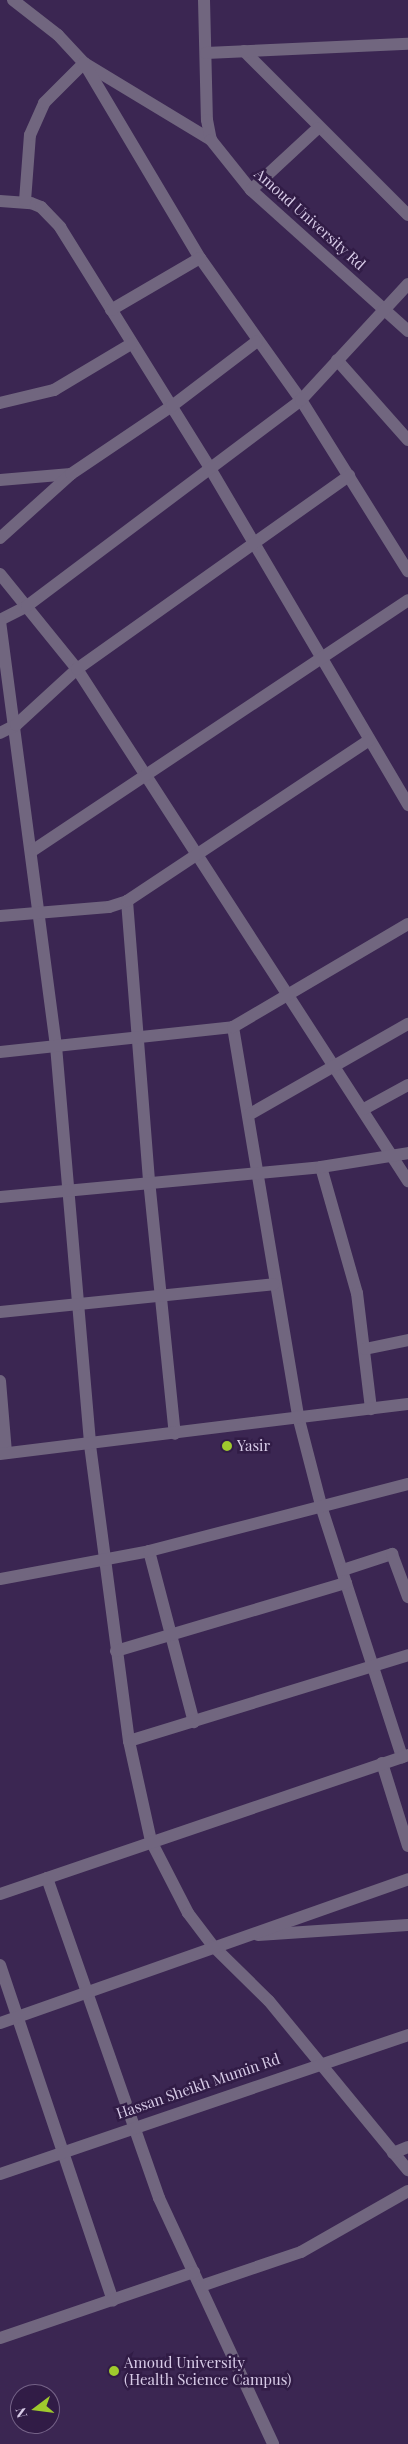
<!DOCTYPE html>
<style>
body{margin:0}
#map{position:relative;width:408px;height:2444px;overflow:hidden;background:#3b2652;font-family:"Playfair Display",serif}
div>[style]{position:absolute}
.minor>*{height:12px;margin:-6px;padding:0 6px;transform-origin:6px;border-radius:6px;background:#71667f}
.dots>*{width:14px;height:14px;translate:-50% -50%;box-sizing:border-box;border:2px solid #311c46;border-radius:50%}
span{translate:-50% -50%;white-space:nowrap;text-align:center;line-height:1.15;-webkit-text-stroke:5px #311c46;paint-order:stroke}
.street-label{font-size:15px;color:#d8cce8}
.poi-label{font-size:15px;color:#d8cce8}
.left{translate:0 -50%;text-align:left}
.north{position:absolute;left:10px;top:2384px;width:50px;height:50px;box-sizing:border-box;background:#311c46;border:1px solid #746287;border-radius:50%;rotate:255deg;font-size:14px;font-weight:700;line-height:20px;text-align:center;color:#d8cce8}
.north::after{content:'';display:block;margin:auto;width:18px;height:22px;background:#9fca2d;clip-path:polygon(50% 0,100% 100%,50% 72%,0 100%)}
</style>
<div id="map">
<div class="minor">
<div style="left:13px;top:0;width:57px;rotate:37.9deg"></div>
<div style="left:58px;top:35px;width:38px;rotate:47deg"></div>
<div style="left:84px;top:63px;width:149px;rotate:31.2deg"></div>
<div style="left:204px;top:0;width:120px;rotate:88.6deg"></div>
<div style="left:207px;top:120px;width:20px;rotate:79deg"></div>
<div style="left:211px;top:140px;width:64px;rotate:51.3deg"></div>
<div style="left:251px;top:190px;width:211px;rotate:41.9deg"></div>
<div style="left:244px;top:51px;width:232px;rotate:45deg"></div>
<div style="left:206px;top:53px;width:202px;rotate:-2.6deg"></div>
<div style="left:251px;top:190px;width:91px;rotate:-42.8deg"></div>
<div style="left:0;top:201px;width:31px;rotate:4deg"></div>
<div style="left:31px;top:203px;width:11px;rotate:22deg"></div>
<div style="left:41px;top:207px;width:28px;rotate:46deg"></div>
<div style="left:60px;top:227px;width:286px;rotate:58.1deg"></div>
<div style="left:211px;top:470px;width:389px;rotate:59.5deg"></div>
<div style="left:25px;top:201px;width:66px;rotate:-85.7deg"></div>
<div style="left:30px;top:135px;width:35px;rotate:-66deg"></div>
<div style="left:44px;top:103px;width:57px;rotate:-45deg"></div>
<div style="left:84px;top:63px;width:227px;rotate:59.3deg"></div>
<div style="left:200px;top:258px;width:174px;rotate:54.6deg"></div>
<div style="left:301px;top:400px;width:202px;rotate:58deg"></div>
<div style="left:111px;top:310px;width:103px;rotate:-30.3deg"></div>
<div style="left:337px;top:360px;width:107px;rotate:48.4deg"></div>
<div style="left:0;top:403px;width:56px;rotate:-13.5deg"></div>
<div style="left:54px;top:390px;width:90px;rotate:-30.9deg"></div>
<div style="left:0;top:480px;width:71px;rotate:-4.8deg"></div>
<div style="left:0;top:538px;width:96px;rotate:-42deg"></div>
<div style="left:71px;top:474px;width:122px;rotate:-34deg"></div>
<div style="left:172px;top:406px;width:106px;rotate:-37.3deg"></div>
<div style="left:0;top:574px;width:122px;rotate:51deg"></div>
<div style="left:77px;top:669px;width:610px;rotate:57.12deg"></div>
<div style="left:0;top:620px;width:30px;rotate:-27deg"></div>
<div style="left:27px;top:606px;width:343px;rotate:-36.9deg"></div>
<div style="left:301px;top:400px;width:158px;rotate:-47.3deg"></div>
<div style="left:0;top:621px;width:429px;rotate:82.5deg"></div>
<div style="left:56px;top:1046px;width:400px;rotate:85.1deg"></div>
<div style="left:90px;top:1445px;width:299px;rotate:82.5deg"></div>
<div style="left:129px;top:1741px;width:102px;rotate:77.6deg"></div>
<div style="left:151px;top:1841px;width:81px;rotate:62.8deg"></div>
<div style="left:188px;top:1913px;width:41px;rotate:52.9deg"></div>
<div style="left:213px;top:1946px;width:78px;rotate:44.5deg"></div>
<div style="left:269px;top:2001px;width:219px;rotate:50.6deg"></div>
<div style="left:0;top:733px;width:18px;rotate:-27deg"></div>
<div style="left:16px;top:725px;width:83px;rotate:-42.6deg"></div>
<div style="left:77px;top:669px;width:334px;rotate:-35.4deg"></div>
<div style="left:32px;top:851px;width:452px;rotate:-33.7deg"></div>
<div style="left:127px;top:901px;width:280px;rotate:85.5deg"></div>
<div style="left:149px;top:1180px;width:255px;rotate:84.2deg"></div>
<div style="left:0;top:916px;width:109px;rotate:-4.7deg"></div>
<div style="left:109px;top:907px;width:19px;rotate:-18deg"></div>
<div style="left:127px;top:901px;width:291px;rotate:-33.6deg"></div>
<div style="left:233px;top:1027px;width:394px;rotate:80.5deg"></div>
<div style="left:298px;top:1416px;width:96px;rotate:75.5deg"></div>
<div style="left:322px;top:1509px;width:261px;rotate:72.1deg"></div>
<div style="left:0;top:1052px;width:234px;rotate:-6.1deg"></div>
<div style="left:233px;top:1027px;width:203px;rotate:-30.5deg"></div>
<div style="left:364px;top:1109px;width:50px;rotate:-28.6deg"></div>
<div style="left:250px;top:1114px;width:182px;rotate:-29.7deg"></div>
<div style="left:321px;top:1167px;width:131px;rotate:74.1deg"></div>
<div style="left:357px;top:1293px;width:117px;rotate:83.1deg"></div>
<div style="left:0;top:1197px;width:322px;rotate:-5.3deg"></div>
<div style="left:321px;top:1167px;width:88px;rotate:-9.1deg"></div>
<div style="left:0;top:1312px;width:275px;rotate:-5.8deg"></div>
<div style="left:365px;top:1349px;width:44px;rotate:-11.8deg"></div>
<div style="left:0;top:1381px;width:72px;rotate:85.2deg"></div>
<div style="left:0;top:1454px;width:411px;rotate:-7deg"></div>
<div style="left:149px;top:1551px;width:177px;rotate:75.3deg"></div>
<div style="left:343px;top:1570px;width:52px;rotate:-18.1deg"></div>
<div style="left:392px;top:1554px;width:46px;rotate:69.6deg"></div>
<div style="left:0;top:1579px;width:152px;rotate:-10.6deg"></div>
<div style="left:149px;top:1551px;width:268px;rotate:-14.5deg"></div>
<div style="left:116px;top:1651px;width:240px;rotate:-16.5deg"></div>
<div style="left:129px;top:1741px;width:292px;rotate:-17.1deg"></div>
<div style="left:382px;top:1763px;width:87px;rotate:72.6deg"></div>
<div style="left:47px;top:1878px;width:339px;rotate:70.7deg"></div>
<div style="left:159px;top:2198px;width:271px;rotate:65.1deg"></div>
<div style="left:0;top:1894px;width:431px;rotate:-18.8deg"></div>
<div style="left:258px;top:1935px;width:150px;rotate:-3.8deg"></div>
<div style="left:0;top:1965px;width:354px;rotate:71.4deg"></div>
<div style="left:0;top:2023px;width:433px;rotate:-19.4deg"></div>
<div style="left:393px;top:2153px;width:16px;rotate:-22deg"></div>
<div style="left:0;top:2174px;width:431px;rotate:-18.8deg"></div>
<div style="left:201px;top:2286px;width:106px;rotate:-18.8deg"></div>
<div style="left:301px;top:2252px;width:123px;rotate:-29.7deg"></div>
<div style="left:0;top:2338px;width:205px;rotate:-18.8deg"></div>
</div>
<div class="dots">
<div style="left:227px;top:1446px;background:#9fca2d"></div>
<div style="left:114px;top:2371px;background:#9fca2d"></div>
</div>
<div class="street-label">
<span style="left:310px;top:219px;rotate:42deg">Amoud University Rd</span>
<span style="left:198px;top:2086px;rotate:-19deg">Hassan Sheikh Mumin Rd</span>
</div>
<div class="poi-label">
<span class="left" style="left:237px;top:1446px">Yasir</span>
<span class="left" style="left:124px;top:2371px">Amoud University<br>(Health Science Campus)</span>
</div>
<div class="north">N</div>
</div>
